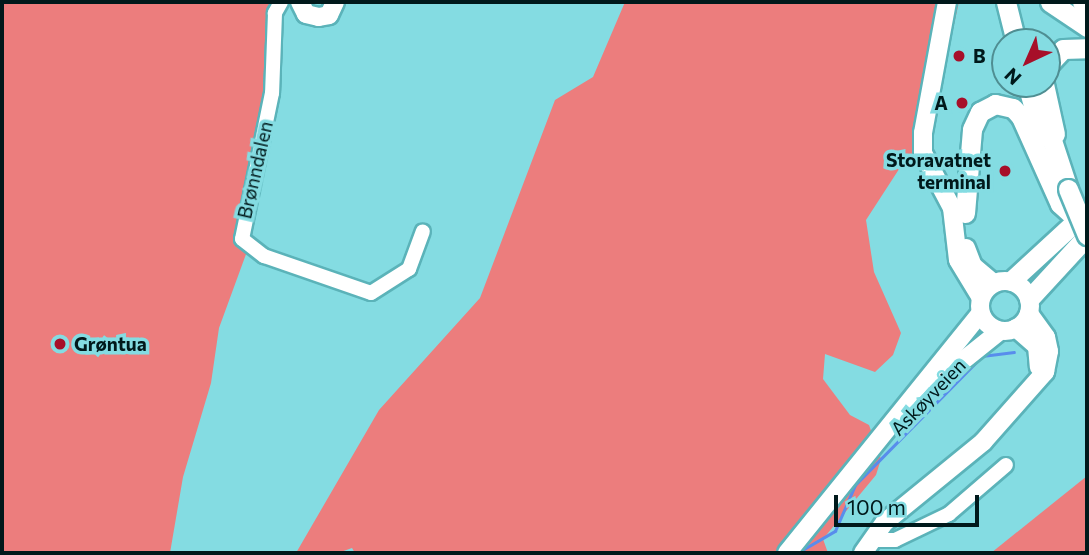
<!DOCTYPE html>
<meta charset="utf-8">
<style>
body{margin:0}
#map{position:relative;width:1089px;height:555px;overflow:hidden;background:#84dce2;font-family:Commissioner,sans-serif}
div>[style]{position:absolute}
.green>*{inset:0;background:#ec7d7d}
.stream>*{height:2.5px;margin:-1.25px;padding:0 1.25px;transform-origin:1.25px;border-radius:1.25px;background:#588dec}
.roads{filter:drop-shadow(2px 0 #5bb3b9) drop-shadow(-2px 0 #5bb3b9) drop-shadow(0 2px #5bb3b9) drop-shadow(0 -2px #5bb3b9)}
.minor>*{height:14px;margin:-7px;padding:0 7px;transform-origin:7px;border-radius:7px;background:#fff}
.major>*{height:18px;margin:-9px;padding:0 9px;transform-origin:9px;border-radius:9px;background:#fff}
.major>.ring{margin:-9px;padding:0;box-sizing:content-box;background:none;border:18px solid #fff;border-radius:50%}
.highway>*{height:19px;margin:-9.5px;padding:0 9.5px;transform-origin:9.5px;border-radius:9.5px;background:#fff}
.bridges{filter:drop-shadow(2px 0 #5bb3b9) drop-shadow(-2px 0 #5bb3b9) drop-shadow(0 2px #5bb3b9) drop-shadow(0 -2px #5bb3b9)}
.highway-bridge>*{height:19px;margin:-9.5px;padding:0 9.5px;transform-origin:9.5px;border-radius:9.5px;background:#fff}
.dots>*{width:19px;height:19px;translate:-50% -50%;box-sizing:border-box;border:4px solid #84dce2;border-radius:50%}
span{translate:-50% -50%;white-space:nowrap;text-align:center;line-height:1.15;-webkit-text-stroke:7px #84dce2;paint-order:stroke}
.poi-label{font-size:19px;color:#00191b;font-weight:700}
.left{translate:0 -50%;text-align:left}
.right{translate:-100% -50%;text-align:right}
.street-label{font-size:19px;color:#00191b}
.frame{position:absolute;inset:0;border:4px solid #00191b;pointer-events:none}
.north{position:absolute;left:991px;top:28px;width:70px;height:70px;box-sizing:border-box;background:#84dce2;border:2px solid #4f8e92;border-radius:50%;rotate:224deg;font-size:19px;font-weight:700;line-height:28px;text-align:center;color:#00191b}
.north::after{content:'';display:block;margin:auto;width:24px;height:32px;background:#a70f29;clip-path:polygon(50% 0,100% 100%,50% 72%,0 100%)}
.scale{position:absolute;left:834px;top:495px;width:145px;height:32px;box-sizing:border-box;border:4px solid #00191b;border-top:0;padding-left:9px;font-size:21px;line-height:24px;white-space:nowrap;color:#00191b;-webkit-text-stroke:5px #84dce2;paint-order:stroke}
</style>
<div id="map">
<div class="green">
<div style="clip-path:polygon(2px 2px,278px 2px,275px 58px,242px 225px,249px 246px,219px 328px,211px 383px,183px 477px,170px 553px,2px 553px)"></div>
<div style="clip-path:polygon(625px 2px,959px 2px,929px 136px,903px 163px,866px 220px,874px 272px,901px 333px,893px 355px,875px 372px,825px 354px,823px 379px,850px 415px,869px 425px,881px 459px,876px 475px,823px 539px,828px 553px,355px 553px,352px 548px,338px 553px,296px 553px,379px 410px,480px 298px,555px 100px,593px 77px)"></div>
<div style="clip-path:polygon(1087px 476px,1087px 553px,991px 553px)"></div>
</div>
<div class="stream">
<div style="left:797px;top:553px;width:44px;rotate:-30.1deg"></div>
<div style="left:835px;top:531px;width:50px;rotate:-66.5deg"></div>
<div style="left:855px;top:485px;width:181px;rotate:-45.4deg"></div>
<div style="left:982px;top:356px;width:32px;rotate:-7deg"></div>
</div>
<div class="roads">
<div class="minor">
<div style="left:281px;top:2px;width:13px;rotate:119deg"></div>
<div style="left:275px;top:13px;width:80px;rotate:92.1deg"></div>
<div style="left:272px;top:93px;width:149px;rotate:101.6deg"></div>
<div style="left:242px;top:239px;width:28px;rotate:38deg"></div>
<div style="left:264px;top:256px;width:113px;rotate:19.1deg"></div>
<div style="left:371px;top:293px;width:45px;rotate:-32.3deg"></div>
<div style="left:409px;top:269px;width:40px;rotate:-69.8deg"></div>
<div style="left:871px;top:540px;width:24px"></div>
<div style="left:895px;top:540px;width:60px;rotate:-25.7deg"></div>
<div style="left:949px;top:514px;width:75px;rotate:-40.7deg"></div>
</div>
<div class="major">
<div style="left:300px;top:2px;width:13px;rotate:63deg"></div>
<div style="left:306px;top:14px;width:13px;rotate:13deg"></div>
<div style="left:319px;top:17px;width:10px;rotate:-11deg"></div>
<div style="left:329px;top:15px;width:14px;rotate:-65deg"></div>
<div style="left:947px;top:2px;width:133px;rotate:100.4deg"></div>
<div style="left:923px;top:133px;width:20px;rotate:90deg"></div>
<div style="left:923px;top:153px;width:62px;rotate:62.2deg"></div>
<div style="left:952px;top:208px;width:52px;rotate:83.4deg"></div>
<div style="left:958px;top:260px;width:44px;rotate:58.8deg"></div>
<div style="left:966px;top:248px;width:19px;rotate:69deg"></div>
<div style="left:973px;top:266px;width:26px;rotate:40deg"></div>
<div class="ring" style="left:980px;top:281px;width:32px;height:32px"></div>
<div style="left:1016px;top:328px;width:28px;rotate:41deg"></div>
<div style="left:1037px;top:346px;width:21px;rotate:85deg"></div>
<div style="left:945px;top:375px;width:70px;rotate:-38.7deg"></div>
<div style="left:787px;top:553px;width:307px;rotate:-51.1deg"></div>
<div style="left:863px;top:553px;width:38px;rotate:-55deg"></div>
<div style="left:885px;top:522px;width:127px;rotate:-39.2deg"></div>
<div style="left:983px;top:442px;width:94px;rotate:-48.5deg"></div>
<div style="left:1045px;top:372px;width:21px;rotate:-79deg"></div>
<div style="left:1049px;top:351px;width:14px;rotate:-102deg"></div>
<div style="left:1046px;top:337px;width:29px;rotate:-126deg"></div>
</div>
<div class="highway">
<div style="left:1006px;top:2px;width:41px;rotate:76deg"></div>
<div style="left:1050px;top:2px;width:45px;rotate:34deg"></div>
<div style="left:1082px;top:2px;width:7px;rotate:45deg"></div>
<div style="left:1047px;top:66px;width:23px;rotate:-47deg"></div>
<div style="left:1063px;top:49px;width:24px;rotate:-2deg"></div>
<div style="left:1027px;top:84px;width:55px;rotate:74.2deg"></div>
<div style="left:1044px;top:84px;width:51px;rotate:77.6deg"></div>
<div style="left:1046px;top:122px;width:71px;rotate:71.8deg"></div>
<div style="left:965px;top:213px;width:84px;rotate:-85.2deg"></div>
<div style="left:972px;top:129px;width:19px;rotate:-65deg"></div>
<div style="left:980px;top:112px;width:17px;rotate:-28deg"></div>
<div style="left:995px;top:104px;width:18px;rotate:13deg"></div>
<div style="left:1013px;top:108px;width:12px;rotate:48deg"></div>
<div style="left:1021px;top:117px;width:95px;rotate:65.9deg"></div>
<div style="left:1060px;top:204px;width:13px;rotate:42deg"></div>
<div style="left:1011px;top:281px;width:103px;rotate:-42.6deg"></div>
<div style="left:1029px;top:299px;width:86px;rotate:-47.4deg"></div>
</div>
</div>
<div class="bridges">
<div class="highway-bridge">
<div style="left:1068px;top:189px;width:50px;rotate:67.6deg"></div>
</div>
</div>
<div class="dots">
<div style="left:959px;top:56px;background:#a70f29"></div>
<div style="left:962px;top:103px;background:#a70f29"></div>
<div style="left:1005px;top:171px;background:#a70f29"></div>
<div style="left:60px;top:344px;background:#a70f29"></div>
</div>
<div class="poi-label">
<span class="left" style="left:973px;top:56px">B</span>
<span class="right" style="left:948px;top:103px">A</span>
<span class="right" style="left:991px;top:171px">Storavatnet<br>terminal</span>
<span class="left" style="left:74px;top:344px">Grøntua</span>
</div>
<div class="street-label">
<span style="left:255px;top:170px;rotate:-77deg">Brønndalen</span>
<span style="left:928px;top:397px;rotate:-46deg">Askøyveien</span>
</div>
<div class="frame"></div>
<div class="north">N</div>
<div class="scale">100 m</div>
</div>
